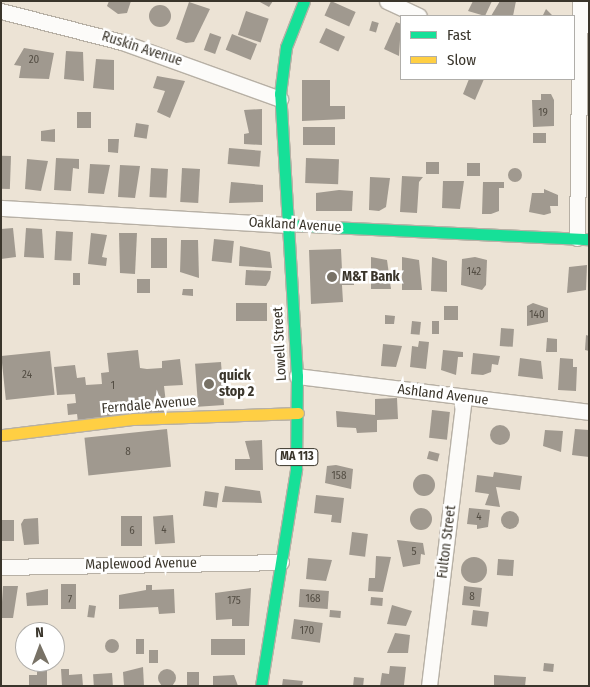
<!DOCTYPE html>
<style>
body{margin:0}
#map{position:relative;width:590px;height:687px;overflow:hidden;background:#ece3d5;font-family:"Fira Sans Condensed",sans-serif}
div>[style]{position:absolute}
.building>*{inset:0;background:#a0998f;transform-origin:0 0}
.round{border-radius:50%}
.roads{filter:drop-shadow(1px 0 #b7b0a5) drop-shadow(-1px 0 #b7b0a5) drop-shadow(0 1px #b7b0a5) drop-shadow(0 -1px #b7b0a5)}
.street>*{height:15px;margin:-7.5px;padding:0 7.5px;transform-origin:7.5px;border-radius:7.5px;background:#fcfbf9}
.fast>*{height:11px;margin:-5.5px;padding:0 5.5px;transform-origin:5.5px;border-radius:5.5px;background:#16e098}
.slow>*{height:11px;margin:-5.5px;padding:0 5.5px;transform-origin:5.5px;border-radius:5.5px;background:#ffcf43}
.dots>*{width:14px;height:14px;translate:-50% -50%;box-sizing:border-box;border:2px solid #fff;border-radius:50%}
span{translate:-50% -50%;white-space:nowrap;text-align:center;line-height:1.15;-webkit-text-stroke:5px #fff;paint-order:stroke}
.number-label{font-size:11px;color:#544e44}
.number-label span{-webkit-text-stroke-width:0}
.shield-label span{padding:1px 4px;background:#fff;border:1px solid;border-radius:4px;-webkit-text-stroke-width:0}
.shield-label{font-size:12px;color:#3a352b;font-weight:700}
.street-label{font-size:14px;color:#3a352b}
.poi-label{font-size:14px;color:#3a352b;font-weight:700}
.left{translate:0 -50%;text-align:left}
.frame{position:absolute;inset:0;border:2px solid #3a352b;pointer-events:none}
.legend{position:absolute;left:400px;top:15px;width:175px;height:65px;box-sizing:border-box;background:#fff;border:1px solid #b0aeaa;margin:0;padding:6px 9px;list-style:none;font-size:15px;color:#3a352b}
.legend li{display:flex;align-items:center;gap:10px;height:25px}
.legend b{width:25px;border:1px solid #b0aeaa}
.north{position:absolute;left:15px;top:622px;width:50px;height:50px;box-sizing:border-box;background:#fff;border:1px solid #b0aeaa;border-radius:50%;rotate:358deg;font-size:14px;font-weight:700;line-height:20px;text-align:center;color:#3a352b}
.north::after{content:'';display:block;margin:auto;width:18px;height:22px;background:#787266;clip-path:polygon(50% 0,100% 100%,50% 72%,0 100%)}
</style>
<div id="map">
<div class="building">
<div style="clip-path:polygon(109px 1px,131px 1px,127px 13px,118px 14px,107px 6px)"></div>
<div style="clip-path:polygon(258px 1px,273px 1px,269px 7px)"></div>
<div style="left:331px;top:1px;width:27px;height:16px;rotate:24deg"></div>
<div style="clip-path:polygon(473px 1px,492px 1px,485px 16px,468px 11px)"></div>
<div style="clip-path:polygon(500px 1px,516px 1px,513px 16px,491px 16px)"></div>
<div style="clip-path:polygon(189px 2px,210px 9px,194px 42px,186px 43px,176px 39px)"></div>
<div class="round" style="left:149px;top:5px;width:22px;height:22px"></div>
<div style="clip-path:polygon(546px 9px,553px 16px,536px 16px,543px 15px)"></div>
<div style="left:246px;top:11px;width:24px;height:25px;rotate:19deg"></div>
<div style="left:372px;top:21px;width:7px;height:10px;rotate:16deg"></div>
<div style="clip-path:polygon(396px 22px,401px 24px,399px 56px,384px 49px)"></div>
<div style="left:326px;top:28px;width:21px;height:16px;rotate:25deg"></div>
<div style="left:210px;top:33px;width:12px;height:18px;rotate:20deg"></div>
<div style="left:232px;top:34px;width:27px;height:17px;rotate:22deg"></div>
<div style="clip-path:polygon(24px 48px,54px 53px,49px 79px,19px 78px,21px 66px,14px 65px)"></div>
<div style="clip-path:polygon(66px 51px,83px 52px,84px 81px,64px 79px)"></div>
<div style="clip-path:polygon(96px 59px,114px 60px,114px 90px,93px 88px)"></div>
<div style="clip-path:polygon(157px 76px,185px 81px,170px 118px,157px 112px,165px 91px,153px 88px)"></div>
<div style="clip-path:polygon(469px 79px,484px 79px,475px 100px,463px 94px)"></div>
<div style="clip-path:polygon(302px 80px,330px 80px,330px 106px,345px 106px,345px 119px,302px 121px)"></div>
<div style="clip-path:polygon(541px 94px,551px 94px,554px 100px,554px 126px,533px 127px,532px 100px,541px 100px)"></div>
<div style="clip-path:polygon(262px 109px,262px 145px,244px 144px,244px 134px,249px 133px,244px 110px)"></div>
<div style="left:77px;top:112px;width:14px;height:16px"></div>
<div style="left:136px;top:123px;width:13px;height:14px;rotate:9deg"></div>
<div style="left:335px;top:127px;width:18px;height:32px;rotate:90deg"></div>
<div style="clip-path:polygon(55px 129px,55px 142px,41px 141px,41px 131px)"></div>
<div style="left:546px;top:133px;width:10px;height:13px;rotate:90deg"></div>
<div style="clip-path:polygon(108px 139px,119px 139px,118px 153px,108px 152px)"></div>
<div style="left:229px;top:148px;width:32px;height:16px;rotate:5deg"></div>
<div style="left:11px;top:156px;width:33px;height:10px;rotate:92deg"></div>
<div style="clip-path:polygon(56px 158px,79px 159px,79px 169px,73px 168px,71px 191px,54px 190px)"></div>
<div style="left:306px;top:158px;width:33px;height:25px;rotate:2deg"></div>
<div style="clip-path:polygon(27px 159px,48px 161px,41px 191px,25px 189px)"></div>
<div style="left:426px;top:162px;width:13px;height:12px"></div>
<div style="left:467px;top:163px;width:13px;height:13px"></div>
<div style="clip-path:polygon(90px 164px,110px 165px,104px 194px,88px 193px)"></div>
<div style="clip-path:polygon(120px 165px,140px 166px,135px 198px,118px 197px)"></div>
<div class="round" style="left:508px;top:168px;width:14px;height:14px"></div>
<div style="left:151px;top:168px;width:17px;height:29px;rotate:3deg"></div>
<div style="left:182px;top:168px;width:18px;height:34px;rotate:3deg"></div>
<div style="clip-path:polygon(402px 176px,423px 177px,419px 182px,417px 213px,400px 212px)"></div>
<div style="clip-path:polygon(370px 177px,390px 178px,386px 207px,379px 211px,369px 210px)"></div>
<div style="clip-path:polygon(443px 181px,464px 181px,460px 209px,442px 208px)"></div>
<div style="clip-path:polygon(231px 182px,263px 185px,263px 202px,229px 203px)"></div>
<div style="clip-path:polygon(483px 182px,504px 182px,504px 188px,499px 188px,499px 211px,491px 214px,482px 214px)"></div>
<div style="clip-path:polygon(544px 189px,558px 195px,558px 206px,550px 206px,551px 213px,544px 215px,529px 212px,532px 193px,544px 193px)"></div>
<div style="clip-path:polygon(339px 190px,353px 191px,352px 211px,316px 211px,316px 193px)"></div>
<div style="clip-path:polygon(13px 228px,16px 257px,1px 259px,1px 229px)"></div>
<div style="clip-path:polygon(26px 228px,42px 229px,44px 258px,24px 257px)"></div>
<div style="left:56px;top:231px;width:17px;height:29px;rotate:3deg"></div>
<div style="clip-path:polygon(91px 233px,107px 235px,102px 257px,107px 258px,106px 266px,88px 264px)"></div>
<div style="clip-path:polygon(119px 233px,137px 233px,135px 274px,120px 273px)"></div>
<div style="left:151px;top:238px;width:16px;height:30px"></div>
<div style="left:214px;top:239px;width:20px;height:22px;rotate:6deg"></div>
<div style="clip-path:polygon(181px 240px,198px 240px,199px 278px,180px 272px)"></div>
<div style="clip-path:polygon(240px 246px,270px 252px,272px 268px,239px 266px)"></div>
<div style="clip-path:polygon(341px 249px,342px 270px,354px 270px,354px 285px,342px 285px,343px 302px,311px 304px,309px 250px)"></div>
<div style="clip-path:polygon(371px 257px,387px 260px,391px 289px,371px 289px)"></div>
<div style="clip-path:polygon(402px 257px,419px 260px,422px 290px,402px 290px)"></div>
<div style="clip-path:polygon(432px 257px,447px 261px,447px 292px,431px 291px)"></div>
<div style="clip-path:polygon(475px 257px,487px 260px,486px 285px,482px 290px,461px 285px,462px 259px)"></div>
<div style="clip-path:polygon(587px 265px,586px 290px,567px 293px,569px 267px)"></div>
<div style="clip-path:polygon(246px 270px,271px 271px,270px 279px,266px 286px,245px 285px)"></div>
<div style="left:73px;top:273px;width:7px;height:12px"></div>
<div style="left:150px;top:279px;width:14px;height:13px;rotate:90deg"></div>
<div style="clip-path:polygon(183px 289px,193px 289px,193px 296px,182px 295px)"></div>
<div style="left:236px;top:303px;width:31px;height:18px"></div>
<div style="clip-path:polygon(533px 303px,548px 308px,548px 322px,527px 326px,527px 306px)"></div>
<div style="left:444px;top:306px;width:14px;height:14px"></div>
<div style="clip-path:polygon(385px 315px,395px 316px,394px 324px,385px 324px)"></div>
<div style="left:412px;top:321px;width:9px;height:13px;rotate:6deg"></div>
<div style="left:432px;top:321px;width:7px;height:13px"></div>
<div style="left:501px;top:328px;width:13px;height:18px;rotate:4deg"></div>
<div style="clip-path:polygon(586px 335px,589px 336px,589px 351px,585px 350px)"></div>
<div style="clip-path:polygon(547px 338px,557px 339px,557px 352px,546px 352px)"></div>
<div style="clip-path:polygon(419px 341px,429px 342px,426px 369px,410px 367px,412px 346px,418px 347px)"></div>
<div style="clip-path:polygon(383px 344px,402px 346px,396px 367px,381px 366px)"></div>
<div style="clip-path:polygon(138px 350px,140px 368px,147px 369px,162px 368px,162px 361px,180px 359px,183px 385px,164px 386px,167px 412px,78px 422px,77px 414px,68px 415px,67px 404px,76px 403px,75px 394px,57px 395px,54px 367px,75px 365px,77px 378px,85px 377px,86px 385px,102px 384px,101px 373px,109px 372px,107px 353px)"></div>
<div style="clip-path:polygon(443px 350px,463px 352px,463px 357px,458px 357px,456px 375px,441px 370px)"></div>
<div style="left:50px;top:351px;width:44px;height:49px;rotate:84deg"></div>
<div style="clip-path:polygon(473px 353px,500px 356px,498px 365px,492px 364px,491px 372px,483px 375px,471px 374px)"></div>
<div style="clip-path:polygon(520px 358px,541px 361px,543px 379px,518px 376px)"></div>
<div style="clip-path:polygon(560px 358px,573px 359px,573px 367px,577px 367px,576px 391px,558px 390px)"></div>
<div style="left:221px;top:362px;width:43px;height:26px;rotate:86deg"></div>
<div style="clip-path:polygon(397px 398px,398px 419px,377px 420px,377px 432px,357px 433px,356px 428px,337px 427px,336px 411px,375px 415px,375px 399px)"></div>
<div style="left:432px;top:410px;width:18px;height:28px;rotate:6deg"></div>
<div class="round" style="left:490px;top:425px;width:20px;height:20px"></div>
<div style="left:167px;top:429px;width:38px;height:83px;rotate:84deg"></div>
<div style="clip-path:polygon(575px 429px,589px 430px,589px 457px,572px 455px)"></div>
<div style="clip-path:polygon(545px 430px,563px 431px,561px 452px,543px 446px)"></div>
<div style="clip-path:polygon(262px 440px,263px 470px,235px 470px,235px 459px,250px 459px,245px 441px)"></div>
<div style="left:429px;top:451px;width:11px;height:8px;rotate:15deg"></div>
<div style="clip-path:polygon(336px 465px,353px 469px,351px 489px,325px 483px,327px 466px)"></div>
<div style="clip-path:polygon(494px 472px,522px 476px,520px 490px,496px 487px,500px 507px,485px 505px,489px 494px,475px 492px,477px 475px,493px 477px)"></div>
<div class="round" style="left:413px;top:474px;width:22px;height:22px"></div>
<div style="clip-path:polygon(225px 486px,260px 491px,262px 503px,222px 502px)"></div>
<div style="left:205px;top:491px;width:14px;height:15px;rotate:8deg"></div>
<div style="clip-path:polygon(316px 495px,344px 498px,341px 523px,331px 522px,332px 515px,314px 513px)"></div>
<div class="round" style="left:410px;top:508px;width:22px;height:22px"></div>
<div style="clip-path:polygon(469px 508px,490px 510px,488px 527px,477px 529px,477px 525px,467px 524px)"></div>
<div class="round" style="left:501px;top:511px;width:18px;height:18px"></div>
<div style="left:173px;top:515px;width:28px;height:20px;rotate:86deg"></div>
<div style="left:121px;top:516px;width:21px;height:30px"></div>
<div style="clip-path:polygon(38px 518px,39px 544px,24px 545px,21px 524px,24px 519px)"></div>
<div style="left:1px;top:520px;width:13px;height:21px"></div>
<div style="left:352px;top:532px;width:16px;height:23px;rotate:7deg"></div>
<div style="clip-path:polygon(397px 540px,423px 543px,425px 555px,421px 554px,420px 564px,403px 567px)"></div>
<div style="clip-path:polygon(376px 556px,391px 557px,383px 592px,368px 591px,369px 578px,375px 578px)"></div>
<div class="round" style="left:461px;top:557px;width:26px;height:26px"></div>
<div style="clip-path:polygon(308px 558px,332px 560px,326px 581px,306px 579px)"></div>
<div style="left:498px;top:559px;width:16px;height:16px;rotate:4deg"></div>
<div style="left:61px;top:584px;width:15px;height:25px"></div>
<div style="clip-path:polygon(146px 585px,152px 585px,152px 590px,174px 589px,175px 613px,159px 614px,158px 607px,119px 609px,119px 595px,146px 590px)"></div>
<div style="clip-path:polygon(3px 586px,18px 586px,13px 618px,1px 618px)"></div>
<div style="left:464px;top:586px;width:18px;height:19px;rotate:6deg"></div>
<div style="clip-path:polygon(251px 588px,249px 626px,232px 626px,232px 619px,216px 620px,215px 593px)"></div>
<div style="clip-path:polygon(48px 589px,48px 605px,27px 606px,26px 593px)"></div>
<div style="left:300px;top:589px;width:29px;height:18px;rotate:4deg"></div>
<div style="left:371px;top:597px;width:12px;height:8px;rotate:5deg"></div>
<div style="left:89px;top:605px;width:7px;height:12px;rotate:8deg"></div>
<div style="clip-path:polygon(392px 605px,412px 611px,406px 626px,387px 624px)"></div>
<div style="left:330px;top:610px;width:11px;height:7px;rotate:5deg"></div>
<div style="left:473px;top:610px;width:16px;height:15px;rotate:7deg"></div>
<div style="left:294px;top:619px;width:29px;height:20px;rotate:8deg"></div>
<div style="clip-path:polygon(395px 633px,410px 635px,408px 653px,387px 653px)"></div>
<div class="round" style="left:105px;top:639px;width:14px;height:14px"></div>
<div style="left:136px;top:639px;width:8px;height:15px"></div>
<div style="left:211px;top:639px;width:34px;height:16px"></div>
<div style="left:149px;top:650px;width:9px;height:13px"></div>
<div style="clip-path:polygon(37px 662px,47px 662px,47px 686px,29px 686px,29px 675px,37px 675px)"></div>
<div style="left:544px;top:663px;width:10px;height:8px;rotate:6deg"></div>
<div style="clip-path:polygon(390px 666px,406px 667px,404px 685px,380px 686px,382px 673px,389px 674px)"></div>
<div style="clip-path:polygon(143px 667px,144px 686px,124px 686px,123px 672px)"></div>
<div class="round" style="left:158px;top:669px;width:18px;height:18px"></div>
<div style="clip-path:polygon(61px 669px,69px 669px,69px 675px,82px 674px,83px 686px,62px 686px)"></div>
<div style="left:187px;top:672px;width:12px;height:14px"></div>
<div style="left:112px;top:673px;width:13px;height:19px;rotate:86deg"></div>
<div style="clip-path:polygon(234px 675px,238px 686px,213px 686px,213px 676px)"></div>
<div style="clip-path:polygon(494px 675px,526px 677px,525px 686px,494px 686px)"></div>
<div style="left:354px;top:677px;width:10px;height:8px;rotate:6deg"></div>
<div style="clip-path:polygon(283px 679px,303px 681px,302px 686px,282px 686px)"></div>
</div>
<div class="roads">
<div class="street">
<div style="left:387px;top:1px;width:35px;rotate:25deg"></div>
<div style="left:1px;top:11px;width:125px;rotate:14.4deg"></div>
<div style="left:122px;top:42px;width:168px;rotate:19.8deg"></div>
<div style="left:1px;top:208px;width:288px;rotate:3.4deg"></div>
<div style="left:577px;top:238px;width:237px;rotate:-89.3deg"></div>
<div style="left:297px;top:376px;width:294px;rotate:7deg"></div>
<div style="left:1px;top:567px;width:280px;rotate:-1deg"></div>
<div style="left:429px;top:686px;width:291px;rotate:-83.1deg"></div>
</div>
<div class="fast">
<div style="left:288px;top:225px;width:301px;rotate:2.7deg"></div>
<div style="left:261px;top:686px;width:220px;rotate:-80.8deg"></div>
<div style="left:296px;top:469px;width:93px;rotate:-89.4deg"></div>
<div style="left:297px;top:376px;width:283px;rotate:-93.4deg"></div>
<div style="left:280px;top:94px;width:47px;rotate:-82.7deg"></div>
<div style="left:286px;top:47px;width:49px;rotate:-68.6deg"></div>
</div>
<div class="slow">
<div style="left:3px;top:435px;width:132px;rotate:-7deg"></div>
<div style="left:134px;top:419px;width:164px;rotate:-2.1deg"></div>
</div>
</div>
<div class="dots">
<div style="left:332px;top:277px;background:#787266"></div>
<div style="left:209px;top:384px;background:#787266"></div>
</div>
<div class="number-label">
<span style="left:34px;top:60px">20</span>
<span style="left:543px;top:113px">19</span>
<span style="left:474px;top:272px">142</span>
<span style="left:537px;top:315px">140</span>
<span style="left:27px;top:375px">24</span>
<span style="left:113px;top:386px">1</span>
<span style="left:128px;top:452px">8</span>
<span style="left:339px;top:476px">158</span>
<span style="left:479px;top:517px">4</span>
<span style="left:164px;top:530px">4</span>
<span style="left:132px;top:531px">6</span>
<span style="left:414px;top:552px">5</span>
<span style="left:472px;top:597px">8</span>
<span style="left:313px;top:599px">168</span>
<span style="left:70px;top:600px">7</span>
<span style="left:234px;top:601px">175</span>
<span style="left:307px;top:631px">170</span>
</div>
<div class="shield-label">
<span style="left:297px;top:457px">MA 113</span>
</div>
<div class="street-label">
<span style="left:142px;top:49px;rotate:18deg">Ruskin Avenue</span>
<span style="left:295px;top:225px;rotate:3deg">Oakland Avenue</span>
<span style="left:280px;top:344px;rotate:-93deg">Lowell Street</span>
<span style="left:443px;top:395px;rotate:7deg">Ashland Avenue</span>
<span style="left:149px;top:405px;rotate:-5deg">Ferndale Avenue</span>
<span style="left:447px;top:542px;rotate:-83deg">Fulton Street</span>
<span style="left:141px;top:564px;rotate:-1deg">Maplewood Avenue</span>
</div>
<div class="poi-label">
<span class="left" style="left:342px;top:277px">M&amp;T Bank</span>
<span class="left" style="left:219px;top:384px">quick<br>stop 2</span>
</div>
<div class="frame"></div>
<ul class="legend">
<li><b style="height:6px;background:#16e098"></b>Fast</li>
<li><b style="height:6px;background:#ffcf43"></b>Slow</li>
</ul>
<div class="north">N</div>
</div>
